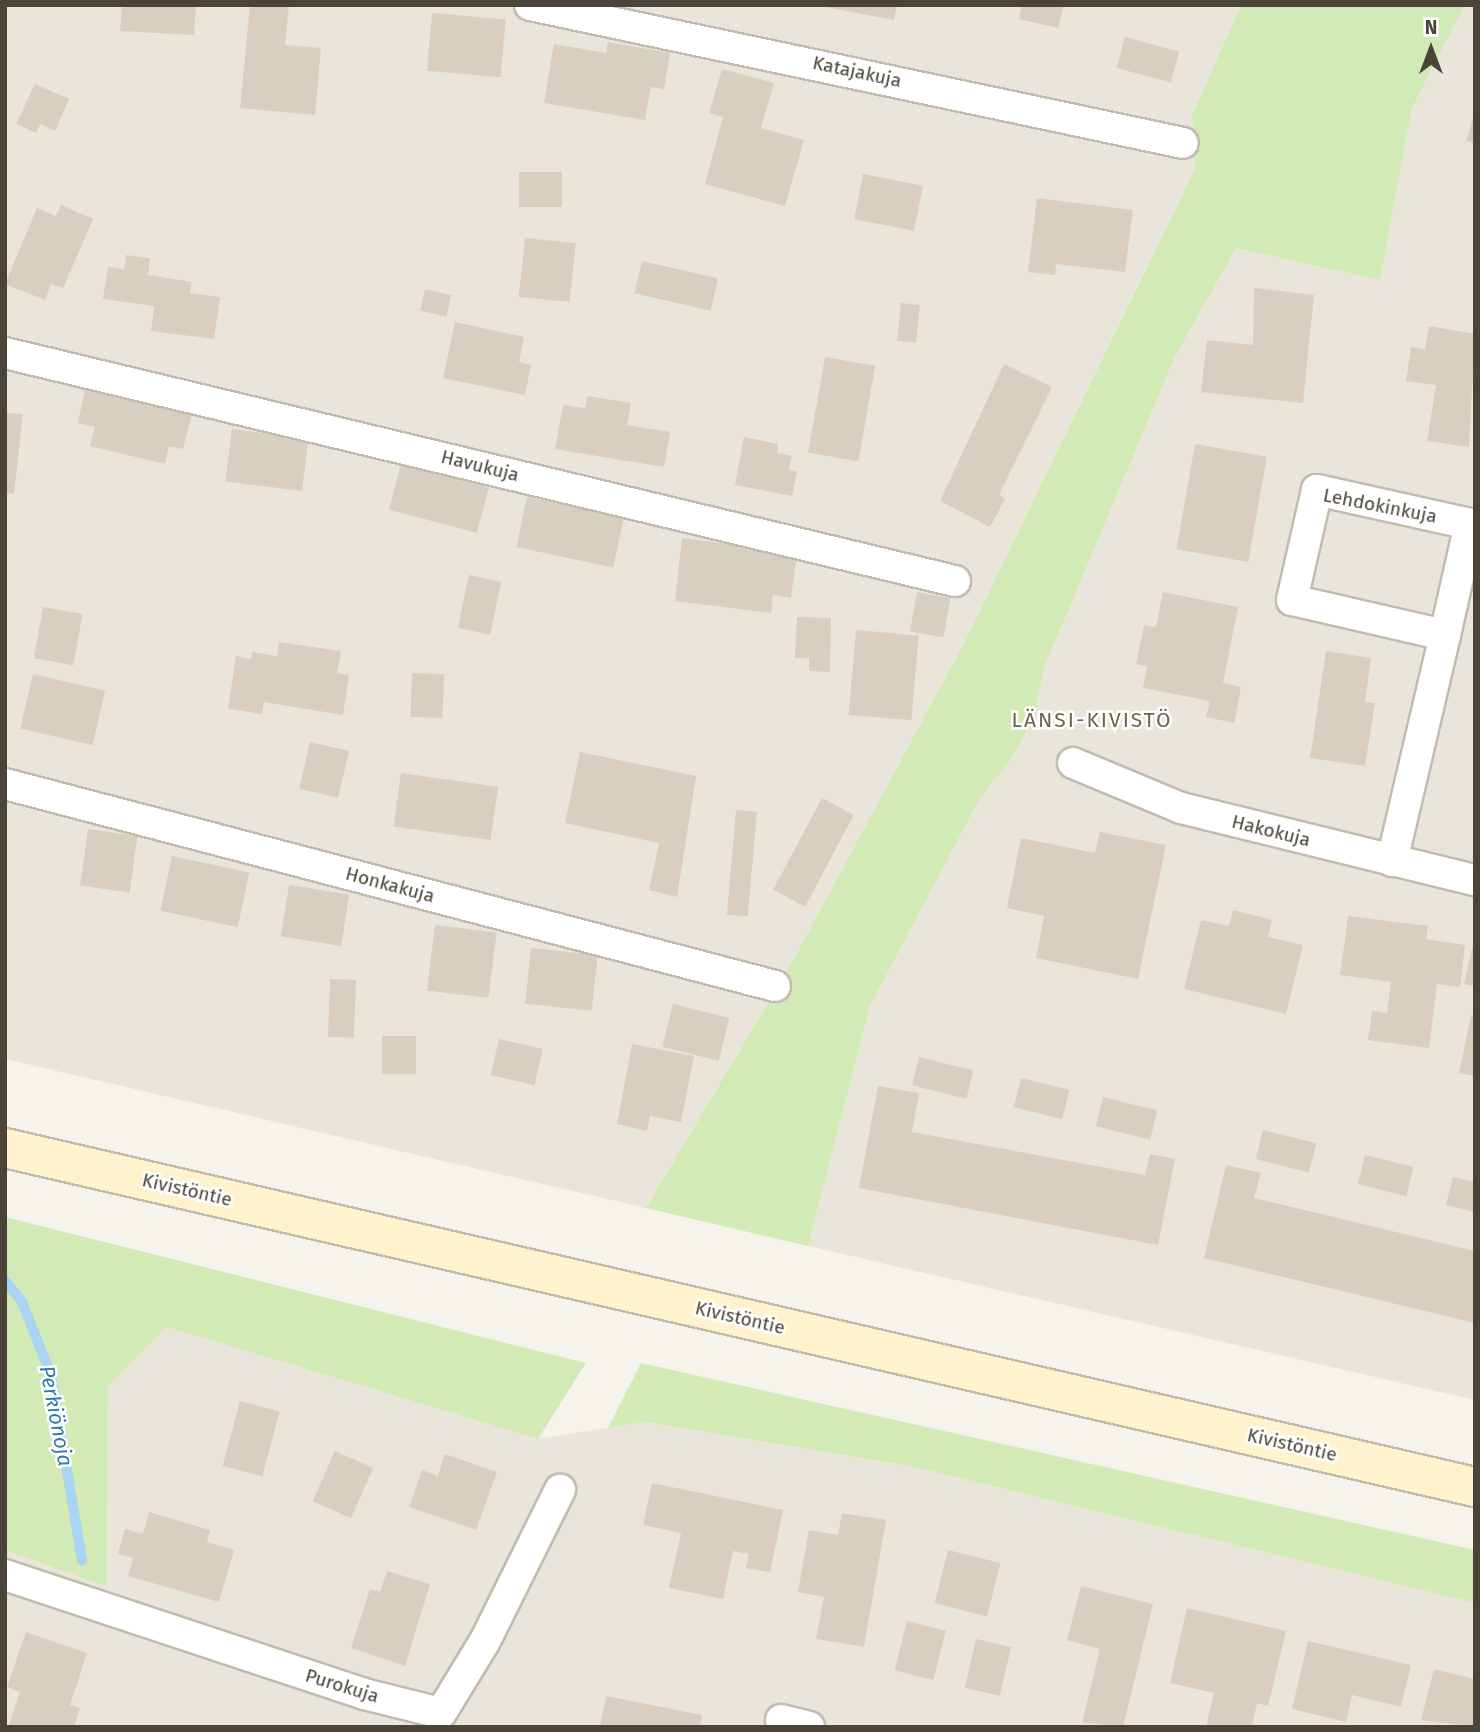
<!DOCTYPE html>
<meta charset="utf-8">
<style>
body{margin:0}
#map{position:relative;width:1480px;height:1732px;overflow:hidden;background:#f6f3ec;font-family:"Fira Sans",sans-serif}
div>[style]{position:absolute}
.residential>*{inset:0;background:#eae5da}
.green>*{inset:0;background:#d2eab5}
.stream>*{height:10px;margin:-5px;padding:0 5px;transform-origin:5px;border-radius:5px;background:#a9d4f2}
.building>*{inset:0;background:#d8cfc1;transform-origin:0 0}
.roads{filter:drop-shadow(2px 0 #c2bbae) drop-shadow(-2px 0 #c2bbae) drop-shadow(0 2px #c2bbae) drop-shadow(0 -2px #c2bbae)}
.street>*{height:30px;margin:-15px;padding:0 15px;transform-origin:15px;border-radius:15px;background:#fff}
.secondary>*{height:38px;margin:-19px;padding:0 19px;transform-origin:19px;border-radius:19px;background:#fff3cd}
span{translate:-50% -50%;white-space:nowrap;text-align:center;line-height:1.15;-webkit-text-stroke:5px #fff;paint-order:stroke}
.street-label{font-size:19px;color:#4b4439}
.neighbourhood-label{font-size:21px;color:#6e6250;letter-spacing:2px}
.water-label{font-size:21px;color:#2e7ab2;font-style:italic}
.frame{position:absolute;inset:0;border:7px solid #4b4439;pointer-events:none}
.north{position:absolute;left:1396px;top:14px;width:70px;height:70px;-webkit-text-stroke:5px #fff;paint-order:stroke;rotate:0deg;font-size:19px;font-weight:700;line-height:28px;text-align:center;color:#4b4439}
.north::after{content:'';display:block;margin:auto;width:24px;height:32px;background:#4b4439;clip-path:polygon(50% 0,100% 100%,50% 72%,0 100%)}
</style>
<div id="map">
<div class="residential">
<div style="clip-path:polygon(5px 5px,1241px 5px,1192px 115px,1195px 167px,964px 643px,790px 966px,646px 1208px,5px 1059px)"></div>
<div style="clip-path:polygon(1465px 5px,1475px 5px,1475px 1400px,808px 1246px,870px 1006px,978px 802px,1017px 751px,1034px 714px,1045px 666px,1174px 359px,1236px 248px,1380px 280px,1412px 108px)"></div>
<div style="clip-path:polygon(167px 1327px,538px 1439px,645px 1422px,914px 1467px,1475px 1603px,1475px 1727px,5px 1727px,5px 1550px,106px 1585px,108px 1387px)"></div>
</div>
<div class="green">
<div style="clip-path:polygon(1241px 5px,1465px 5px,1412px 108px,1380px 280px,1236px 248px,1174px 359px,1045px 666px,1034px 714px,1017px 751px,978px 802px,870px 1006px,808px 1246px,646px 1208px,790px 966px,964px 643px,1195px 168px,1192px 115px)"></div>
<div style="clip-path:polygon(5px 1217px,586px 1363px,538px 1439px,167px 1327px,108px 1387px,106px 1586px,5px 1550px)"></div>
<div style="clip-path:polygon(641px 1363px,1475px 1550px,1475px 1603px,914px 1467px,645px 1422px,608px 1428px)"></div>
</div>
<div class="stream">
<div style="left:5px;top:1280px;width:28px;rotate:52deg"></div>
<div style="left:22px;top:1302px;width:79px;rotate:68.3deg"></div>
<div style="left:51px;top:1375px;width:188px;rotate:80.5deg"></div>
</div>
<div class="building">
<div style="clip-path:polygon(122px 5px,196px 5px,194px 35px,120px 31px)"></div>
<div style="clip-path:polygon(250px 5px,289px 5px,285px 45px,321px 48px,315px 115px,240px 108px)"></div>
<div style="clip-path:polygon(815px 5px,897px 5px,894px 20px)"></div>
<div style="clip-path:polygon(1022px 5px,1064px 5px,1058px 28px,1019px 19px)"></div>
<div style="left:432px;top:13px;width:74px;height:58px;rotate:5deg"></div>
<div style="left:1125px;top:37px;width:56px;height:32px;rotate:15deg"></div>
<div style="clip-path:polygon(608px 42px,670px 53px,664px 89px,651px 87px,645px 120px,544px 103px,554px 44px,606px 53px)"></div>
<div style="clip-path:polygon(722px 69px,774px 83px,761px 128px,804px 140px,785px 206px,705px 184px,723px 117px,709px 113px)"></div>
<div style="clip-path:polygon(35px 84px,69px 99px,55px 131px,40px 124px,36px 133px,16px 124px)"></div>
<div style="clip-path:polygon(1475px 112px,1475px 143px,1466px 141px)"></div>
<div style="left:519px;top:172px;width:43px;height:35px"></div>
<div style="left:863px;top:174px;width:61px;height:46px;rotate:11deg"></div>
<div style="clip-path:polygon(1037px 198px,1133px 210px,1125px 272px,1056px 264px,1055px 275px,1028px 272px)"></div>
<div style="clip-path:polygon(61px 205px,93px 219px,63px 288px,51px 284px,45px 300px,5px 284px,37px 208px,56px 216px)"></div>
<div style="left:525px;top:238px;width:51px;height:59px;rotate:6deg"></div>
<div style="clip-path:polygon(126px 255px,150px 258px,148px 275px,192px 282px,190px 293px,220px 297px,214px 339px,151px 331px,154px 306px,103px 299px,108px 267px,124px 269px)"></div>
<div style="left:642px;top:261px;width:78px;height:33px;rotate:13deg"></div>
<div style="clip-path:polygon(1254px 288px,1314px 295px,1303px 403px,1201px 392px,1207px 340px,1253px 345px)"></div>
<div style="left:425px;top:289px;width:27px;height:22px;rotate:13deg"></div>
<div style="left:901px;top:303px;width:19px;height:38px;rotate:6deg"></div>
<div style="clip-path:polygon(455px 322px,524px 337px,519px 362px,531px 365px,525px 395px,443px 378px)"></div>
<div style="clip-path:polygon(1429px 326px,1475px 334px,1469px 447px,1427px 441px,1436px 385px,1406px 381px,1411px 347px,1425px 349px)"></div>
<div style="left:825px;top:357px;width:51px;height:97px;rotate:10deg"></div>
<div style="clip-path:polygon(1004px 364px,1052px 387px,999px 495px,1005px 499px,990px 527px,940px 501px)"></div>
<div style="clip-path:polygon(85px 388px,192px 414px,183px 449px,169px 446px,165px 464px,90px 446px,95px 427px,78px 423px)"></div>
<div style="clip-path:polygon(587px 396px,631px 403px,627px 425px,670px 432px,664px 467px,555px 449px,563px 405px,585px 408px)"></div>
<div style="clip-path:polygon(5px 413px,23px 414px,14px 494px,5px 493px)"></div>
<div style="left:232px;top:429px;width:77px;height:53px;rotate:7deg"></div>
<div style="clip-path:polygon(744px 437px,778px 444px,777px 453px,792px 456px,789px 470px,797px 472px,792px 496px,735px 485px)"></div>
<div style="left:1195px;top:444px;width:73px;height:107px;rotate:10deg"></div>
<div style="left:401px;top:464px;width:91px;height:47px;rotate:15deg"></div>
<div style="left:527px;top:497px;width:99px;height:51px;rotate:12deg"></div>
<div style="clip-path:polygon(682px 538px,797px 553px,791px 598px,773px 595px,771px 613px,675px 601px)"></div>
<div style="left:469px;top:575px;width:33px;height:54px;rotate:12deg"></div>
<div style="left:917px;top:592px;width:34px;height:40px;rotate:10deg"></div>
<div style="clip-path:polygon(1163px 592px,1238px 607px,1223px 683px,1241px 687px,1234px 723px,1206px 717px,1210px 701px,1143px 688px,1147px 666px,1136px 664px,1144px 625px,1156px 627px)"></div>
<div style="left:43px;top:607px;width:40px;height:52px;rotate:10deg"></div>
<div style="clip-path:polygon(797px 617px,831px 618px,830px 672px,809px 671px,809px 658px,795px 658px)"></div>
<div style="left:856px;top:630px;width:63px;height:85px;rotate:5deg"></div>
<div style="clip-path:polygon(279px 642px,341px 651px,337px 673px,349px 675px,343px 715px,264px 702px,262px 714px,228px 709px,236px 656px,251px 659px,252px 652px,277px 656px)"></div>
<div style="clip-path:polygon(1326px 651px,1371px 658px,1365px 702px,1375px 703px,1365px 766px,1310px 758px)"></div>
<div style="left:412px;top:673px;width:32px;height:44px;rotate:2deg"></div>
<div style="left:33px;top:674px;width:74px;height:56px;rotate:13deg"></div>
<div style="left:310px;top:742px;width:40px;height:48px;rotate:13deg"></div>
<div style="clip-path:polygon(580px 752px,696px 776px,677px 897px,649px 890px,659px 843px,565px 823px)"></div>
<div style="left:401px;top:773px;width:98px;height:54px;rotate:8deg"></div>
<div style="left:822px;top:798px;width:36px;height:104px;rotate:28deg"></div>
<div style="left:736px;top:810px;width:21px;height:105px;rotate:5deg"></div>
<div style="left:88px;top:829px;width:50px;height:57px;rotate:8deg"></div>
<div style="clip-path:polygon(1100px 832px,1166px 845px,1138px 979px,1036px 958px,1044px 916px,1007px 908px,1021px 838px,1095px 853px)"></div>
<div style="left:172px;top:856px;width:79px;height:56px;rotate:12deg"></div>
<div style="left:289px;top:885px;width:61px;height:52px;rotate:9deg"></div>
<div style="clip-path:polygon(1233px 910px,1272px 920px,1268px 937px,1303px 945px,1286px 1014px,1184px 989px,1201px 920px,1229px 926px)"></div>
<div style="clip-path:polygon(1348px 916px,1428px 926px,1426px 939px,1465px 945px,1460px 987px,1437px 984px,1429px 1048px,1368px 1040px,1372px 1011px,1387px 1013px,1391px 982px,1340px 975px)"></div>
<div style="left:435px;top:925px;width:62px;height:66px;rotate:7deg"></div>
<div style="clip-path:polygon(1475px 936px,1475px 986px,1464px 984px)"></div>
<div style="left:531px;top:948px;width:67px;height:56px;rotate:6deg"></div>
<div style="left:330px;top:979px;width:26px;height:58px;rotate:2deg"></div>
<div style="left:673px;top:1004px;width:58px;height:44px;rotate:14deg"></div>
<div style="clip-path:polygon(1471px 1015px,1475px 1016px,1475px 1076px,1459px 1073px)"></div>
<div style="left:382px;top:1036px;width:34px;height:38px"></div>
<div style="left:499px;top:1039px;width:45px;height:37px;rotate:13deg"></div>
<div style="clip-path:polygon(632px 1044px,694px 1056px,681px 1122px,650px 1116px,647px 1131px,617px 1124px)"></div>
<div style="left:919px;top:1057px;width:56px;height:29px;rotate:14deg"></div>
<div style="left:1021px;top:1078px;width:50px;height:30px;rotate:14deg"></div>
<div style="clip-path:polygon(878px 1086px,919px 1093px,912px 1132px,1145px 1175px,1150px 1154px,1175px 1159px,1158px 1245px,859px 1188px)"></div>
<div style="left:1103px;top:1097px;width:56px;height:30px;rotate:14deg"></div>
<div style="left:1263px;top:1130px;width:55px;height:30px;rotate:14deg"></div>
<div style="left:1365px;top:1155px;width:50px;height:30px;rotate:14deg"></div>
<div style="clip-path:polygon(1226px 1165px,1261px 1173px,1254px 1198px,1475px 1251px,1475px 1323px,1204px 1258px)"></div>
<div style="clip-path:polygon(1453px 1177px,1475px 1182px,1475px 1212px,1446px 1205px)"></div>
<div style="left:240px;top:1401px;width:41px;height:67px;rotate:15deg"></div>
<div style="left:335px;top:1451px;width:42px;height:55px;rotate:24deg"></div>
<div style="clip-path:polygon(445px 1454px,497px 1472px,476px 1530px,409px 1507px,422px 1470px,438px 1476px)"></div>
<div style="clip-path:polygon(652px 1483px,783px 1510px,770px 1572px,746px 1568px,749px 1554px,733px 1551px,723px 1599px,669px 1588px,681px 1533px,643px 1525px)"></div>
<div style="clip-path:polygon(149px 1512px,210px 1530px,207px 1542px,234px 1550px,219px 1602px,128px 1576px,133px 1558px,118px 1554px,125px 1529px,143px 1534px)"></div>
<div style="clip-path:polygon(842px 1513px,886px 1520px,864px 1647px,816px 1639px,824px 1597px,798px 1592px,809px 1530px,838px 1535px)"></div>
<div style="left:948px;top:1550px;width:54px;height:55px;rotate:14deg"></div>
<div style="clip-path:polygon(387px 1571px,430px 1584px,405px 1666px,351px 1648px,370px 1589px,380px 1592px)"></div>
<div style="clip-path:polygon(1081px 1586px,1153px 1604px,1123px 1727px,1082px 1722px,1100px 1649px,1067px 1640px)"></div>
<div style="clip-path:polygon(1187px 1608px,1286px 1631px,1268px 1706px,1257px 1703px,1252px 1727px,1206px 1727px,1214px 1693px,1170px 1683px)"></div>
<div style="left:907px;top:1621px;width:40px;height:51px;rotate:14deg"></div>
<div style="clip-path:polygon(26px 1632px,87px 1653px,70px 1705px,80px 1708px,74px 1727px,8px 1727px,20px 1692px,7px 1687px)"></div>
<div style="left:976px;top:1639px;width:36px;height:50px;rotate:13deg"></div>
<div style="clip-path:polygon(1308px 1641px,1411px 1665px,1401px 1707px,1352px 1695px,1346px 1722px,1292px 1709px)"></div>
<div style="clip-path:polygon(1434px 1669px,1475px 1679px,1475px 1727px,1421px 1720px)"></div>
<div style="clip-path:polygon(606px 1696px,702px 1715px,700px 1727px,600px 1727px)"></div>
</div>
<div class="roads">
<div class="street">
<div style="left:530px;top:5px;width:667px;rotate:11.93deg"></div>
<div style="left:5px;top:353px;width:977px;rotate:13.5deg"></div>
<div style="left:1073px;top:763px;width:117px;rotate:22.6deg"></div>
<div style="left:1181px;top:808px;width:303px;rotate:13.8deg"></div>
<div style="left:5px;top:784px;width:796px;rotate:14.7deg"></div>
<div style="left:1392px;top:861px;width:232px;rotate:-76.8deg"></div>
<div style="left:1445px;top:635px;width:114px;rotate:-77.3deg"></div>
<div style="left:1470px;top:524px;width:157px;rotate:-167.5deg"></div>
<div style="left:1317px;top:490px;width:113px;rotate:102.8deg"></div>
<div style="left:1292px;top:600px;width:157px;rotate:12.9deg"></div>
<div style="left:5px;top:1575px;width:378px;rotate:18.3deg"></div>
<div style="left:364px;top:1694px;width:79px;rotate:13.9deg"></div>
<div style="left:441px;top:1713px;width:84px;rotate:-58.6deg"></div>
<div style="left:485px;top:1641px;width:169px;rotate:-63.6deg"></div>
<div style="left:781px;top:1720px;width:29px;rotate:14deg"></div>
</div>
<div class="secondary">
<div style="left:5px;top:1148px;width:1509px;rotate:12.99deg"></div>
</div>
</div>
<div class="street-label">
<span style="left:857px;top:72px;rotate:12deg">Katajakuja</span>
<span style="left:480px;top:466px;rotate:14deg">Havukuja</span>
<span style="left:1380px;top:506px;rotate:11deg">Lehdokinkuja</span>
<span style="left:1271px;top:831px;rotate:14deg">Hakokuja</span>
<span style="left:390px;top:885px;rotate:15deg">Honkakuja</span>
<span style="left:187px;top:1190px;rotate:13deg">Kivistöntie</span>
<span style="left:740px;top:1318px;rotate:13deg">Kivistöntie</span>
<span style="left:1292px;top:1445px;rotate:13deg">Kivistöntie</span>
<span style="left:342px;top:1686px;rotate:17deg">Purokuja</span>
</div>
<div class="neighbourhood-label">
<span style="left:1092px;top:720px">LÄNSI-KIVISTÖ</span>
</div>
<div class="water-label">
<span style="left:56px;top:1416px;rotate:79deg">Perkiönoja</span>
</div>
<div class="frame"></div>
<div class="north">N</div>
</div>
